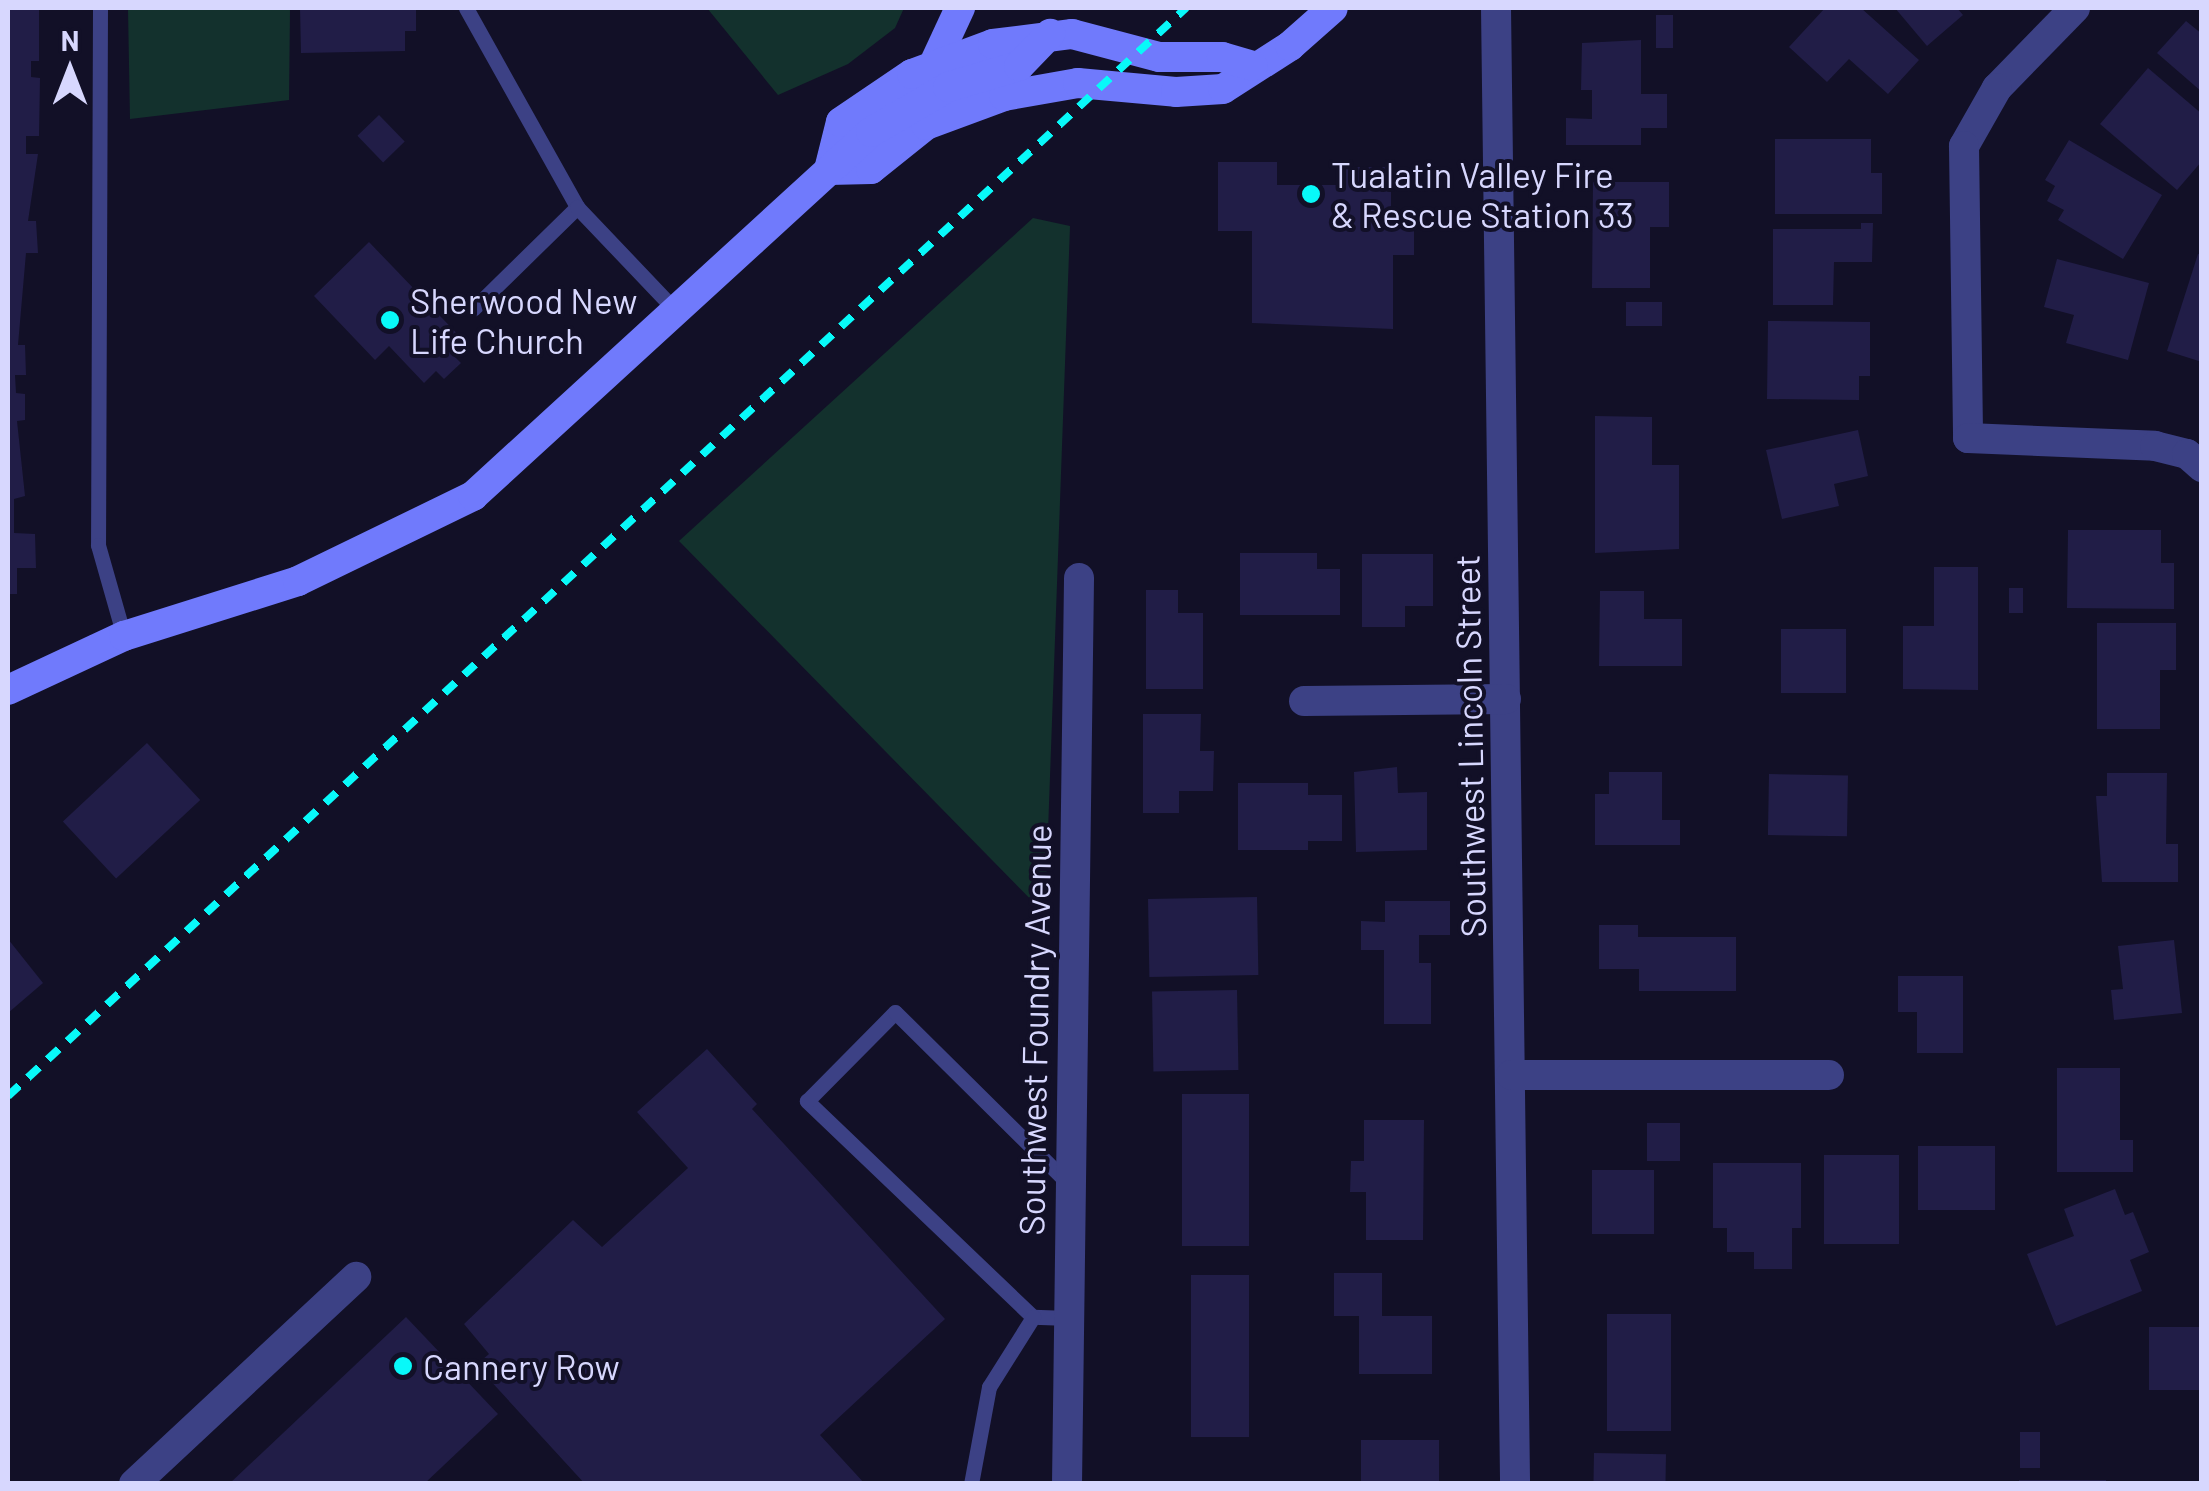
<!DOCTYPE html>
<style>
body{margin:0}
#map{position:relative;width:2209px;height:1491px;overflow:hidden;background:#121027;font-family:Barlow,sans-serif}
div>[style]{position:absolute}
.green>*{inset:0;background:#13312d}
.building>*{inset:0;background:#211d47;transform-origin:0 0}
.lane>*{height:15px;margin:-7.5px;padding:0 7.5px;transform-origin:7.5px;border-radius:7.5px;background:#3c4185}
.street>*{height:30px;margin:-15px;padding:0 15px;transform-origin:15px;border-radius:15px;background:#3c4185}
.secondary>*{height:30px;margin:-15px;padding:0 15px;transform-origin:15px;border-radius:15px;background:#707afc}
.rail>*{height:8px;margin-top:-4px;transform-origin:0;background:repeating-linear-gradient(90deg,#08f9f9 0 15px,transparent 0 27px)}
.dots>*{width:28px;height:28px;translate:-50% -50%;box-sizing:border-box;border:5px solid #121027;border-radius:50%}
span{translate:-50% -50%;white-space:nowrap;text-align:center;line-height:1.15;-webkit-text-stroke:8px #121027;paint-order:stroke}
.poi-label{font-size:35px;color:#d7d7fe}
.left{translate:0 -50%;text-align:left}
.street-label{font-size:35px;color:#d7d7fe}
.frame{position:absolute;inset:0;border:10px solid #d7d7fe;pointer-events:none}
.north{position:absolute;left:20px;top:20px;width:100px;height:100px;-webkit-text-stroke:8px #121027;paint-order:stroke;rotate:0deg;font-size:28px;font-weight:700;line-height:40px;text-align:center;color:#d7d7fe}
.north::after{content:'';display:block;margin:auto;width:35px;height:45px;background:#d7d7fe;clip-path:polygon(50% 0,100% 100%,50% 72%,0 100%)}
</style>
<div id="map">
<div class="green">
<div style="clip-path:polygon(128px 8px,290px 8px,289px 100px,130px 119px)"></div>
<div style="clip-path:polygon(707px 8px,904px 8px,895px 28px,848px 64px,778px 95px)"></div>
<div style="clip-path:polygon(1033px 218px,1070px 226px,1045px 914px,679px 541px)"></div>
</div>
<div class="building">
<div style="clip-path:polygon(8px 8px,39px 8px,39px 61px,31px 61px,31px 77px,40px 78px,39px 136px,26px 136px,26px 154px,38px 154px,28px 221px,36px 221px,38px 253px,26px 253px,18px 345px,25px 345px,26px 375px,15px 375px,16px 393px,25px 394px,25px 420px,17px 421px,25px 496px,14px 499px,14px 533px,35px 534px,36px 568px,17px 568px,17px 594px,8px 594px)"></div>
<div style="clip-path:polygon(300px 8px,406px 8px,416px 10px,416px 31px,405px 31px,405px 51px,301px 53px)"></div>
<div style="clip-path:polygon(1825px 8px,1861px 8px,1919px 60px,1888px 94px,1849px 59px,1827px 82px,1789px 47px)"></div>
<div style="clip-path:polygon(1895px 8px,1957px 8px,1963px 15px,1927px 46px)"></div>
<div style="left:1673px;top:15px;width:33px;height:17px;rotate:90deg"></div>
<div style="clip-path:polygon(2186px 21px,2202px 34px,2202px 92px,2157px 53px)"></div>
<div style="clip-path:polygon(1641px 40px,1641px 94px,1667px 94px,1667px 128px,1641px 128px,1641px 145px,1566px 145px,1566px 118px,1592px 119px,1592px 90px,1581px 90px,1582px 43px)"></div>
<div style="clip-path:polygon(2148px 68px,2202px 114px,2202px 161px,2177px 190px,2100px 124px)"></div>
<div style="left:379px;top:115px;width:37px;height:30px;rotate:46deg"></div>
<div style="clip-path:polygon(1775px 139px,1871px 139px,1871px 173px,1882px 173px,1882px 214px,1775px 214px)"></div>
<div style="clip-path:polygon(2069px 140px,2162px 195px,2123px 259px,2058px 220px,2064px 210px,2047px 201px,2055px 186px,2045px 180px)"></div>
<div style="clip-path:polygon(1218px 162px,1277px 162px,1277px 185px,1342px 185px,1342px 167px,1391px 167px,1391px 218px,1414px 218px,1414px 255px,1393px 255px,1393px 329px,1252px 323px,1252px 231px,1218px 231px)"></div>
<div style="clip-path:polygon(1593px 182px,1669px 182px,1669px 227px,1650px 227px,1650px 288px,1592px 288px)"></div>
<div style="clip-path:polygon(1861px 223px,1873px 223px,1872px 262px,1834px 262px,1833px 305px,1773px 305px,1773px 229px,1861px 229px)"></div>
<div style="clip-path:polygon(369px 242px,467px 344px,454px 356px,461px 363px,444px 379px,436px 371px,424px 383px,389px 346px,375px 360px,314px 296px)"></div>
<div style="clip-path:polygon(2198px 254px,2202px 255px,2202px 362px,2167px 351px)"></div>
<div style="clip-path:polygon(2057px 259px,2149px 283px,2128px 360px,2066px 343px,2074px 315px,2044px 307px)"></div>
<div style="left:1626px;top:302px;width:36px;height:24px"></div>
<div style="clip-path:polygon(1768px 321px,1870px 322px,1870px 376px,1859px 376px,1859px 400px,1767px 399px)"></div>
<div style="clip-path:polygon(1595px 416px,1652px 417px,1652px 465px,1679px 465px,1679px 549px,1595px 553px)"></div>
<div style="clip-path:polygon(1858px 430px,1868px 476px,1834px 484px,1839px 506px,1782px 519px,1766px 450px)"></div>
<div style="clip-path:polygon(2068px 530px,2161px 530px,2161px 563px,2174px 563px,2174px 609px,2067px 608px)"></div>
<div style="clip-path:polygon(1240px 553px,1317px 553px,1317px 569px,1340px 569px,1340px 615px,1240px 615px)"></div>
<div style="clip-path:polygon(1362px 554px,1433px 554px,1433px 606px,1405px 606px,1405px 627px,1362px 627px)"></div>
<div style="clip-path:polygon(1934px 567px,1978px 567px,1978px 690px,1903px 689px,1903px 626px,1934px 626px)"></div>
<div style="left:2009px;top:588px;width:14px;height:25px"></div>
<div style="clip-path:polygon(1146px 590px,1178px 590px,1178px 613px,1203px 613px,1203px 689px,1146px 689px)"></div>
<div style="clip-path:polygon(1600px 591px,1644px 591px,1644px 619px,1682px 619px,1682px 666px,1599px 666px)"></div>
<div style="clip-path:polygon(2097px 623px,2176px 623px,2176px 670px,2160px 670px,2160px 729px,2097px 729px)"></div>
<div style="left:1781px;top:629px;width:65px;height:64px"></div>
<div style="clip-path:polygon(1143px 714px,1201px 714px,1200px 751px,1214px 751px,1213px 791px,1179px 791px,1179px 813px,1143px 813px)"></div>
<div style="left:147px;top:743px;width:78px;height:115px;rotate:47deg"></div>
<div style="clip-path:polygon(1397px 767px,1398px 793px,1427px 792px,1427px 850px,1356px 852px,1354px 772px)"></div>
<div style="clip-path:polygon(1609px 772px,1662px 772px,1662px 820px,1680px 820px,1680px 845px,1595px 845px,1595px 794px,1609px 794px)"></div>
<div style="clip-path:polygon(2107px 773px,2167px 773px,2166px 844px,2178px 844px,2178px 882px,2102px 882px,2096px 796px,2107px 796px)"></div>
<div style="left:1769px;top:774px;width:79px;height:61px;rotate:1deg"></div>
<div style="clip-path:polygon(1238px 783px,1308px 783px,1308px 795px,1342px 795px,1342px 841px,1308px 841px,1308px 850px,1238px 850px)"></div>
<div style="left:1257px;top:897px;width:78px;height:109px;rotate:89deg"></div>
<div style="clip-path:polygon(1385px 901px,1450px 901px,1450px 935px,1419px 935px,1419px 963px,1431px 963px,1431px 1024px,1384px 1024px,1384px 950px,1361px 950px,1361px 921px,1385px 922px)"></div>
<div style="clip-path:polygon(1599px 925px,1638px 925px,1638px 937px,1736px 937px,1736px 991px,1639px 991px,1639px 969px,1599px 969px)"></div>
<div style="clip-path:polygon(8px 939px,43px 983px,8px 1013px)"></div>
<div style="clip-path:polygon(2174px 940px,2182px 1013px,2114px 1020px,2111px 990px,2123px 989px,2118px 946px)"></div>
<div style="clip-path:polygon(1898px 976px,1963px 976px,1963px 1053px,1917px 1053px,1917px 1012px,1898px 1012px)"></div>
<div style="left:1237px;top:990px;width:80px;height:85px;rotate:89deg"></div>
<div style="clip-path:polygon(707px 1049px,757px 1104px,752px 1109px,945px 1319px,820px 1435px,865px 1484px,585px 1484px,476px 1365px,489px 1354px,464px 1324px,573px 1220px,602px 1247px,688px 1168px,637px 1112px)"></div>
<div style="clip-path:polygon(2057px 1068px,2120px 1068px,2120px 1140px,2133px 1140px,2133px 1172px,2057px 1172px)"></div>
<div style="left:1182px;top:1094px;width:67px;height:152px"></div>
<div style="clip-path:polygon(1364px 1120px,1424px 1120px,1423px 1240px,1366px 1240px,1366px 1192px,1350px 1192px,1351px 1161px,1364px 1161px)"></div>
<div style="left:1647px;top:1123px;width:33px;height:38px"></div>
<div style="left:1918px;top:1146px;width:77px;height:64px"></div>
<div style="left:1824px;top:1155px;width:75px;height:89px"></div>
<div style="clip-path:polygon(1713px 1163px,1801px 1163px,1801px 1228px,1792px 1228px,1792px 1269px,1754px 1269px,1754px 1252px,1727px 1252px,1727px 1228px,1713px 1228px)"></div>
<div style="left:1592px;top:1170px;width:62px;height:64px"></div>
<div style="clip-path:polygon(2115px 1189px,2125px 1215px,2133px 1212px,2149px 1252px,2130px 1260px,2142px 1291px,2056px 1326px,2027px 1254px,2074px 1236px,2064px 1209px)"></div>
<div style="clip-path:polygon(1334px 1273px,1382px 1273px,1382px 1316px,1432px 1316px,1432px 1374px,1359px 1374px,1359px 1316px,1334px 1316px)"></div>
<div style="left:1191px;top:1275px;width:58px;height:162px"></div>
<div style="left:1607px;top:1314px;width:64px;height:117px"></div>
<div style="clip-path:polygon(406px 1317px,498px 1414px,424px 1484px,229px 1484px)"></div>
<div style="left:2149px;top:1327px;width:53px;height:63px"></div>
<div style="left:2020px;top:1432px;width:20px;height:36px"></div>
<div style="left:1361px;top:1440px;width:78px;height:44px"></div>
<div style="left:1594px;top:1453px;width:72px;height:31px;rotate:1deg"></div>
<div style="left:2019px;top:1480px;width:87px;height:4px"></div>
</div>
<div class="lane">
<div style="left:100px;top:8px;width:537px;rotate:90.21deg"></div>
<div style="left:98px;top:545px;width:95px;rotate:74.1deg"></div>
<div style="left:466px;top:8px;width:228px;rotate:60.8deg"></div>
<div style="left:473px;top:309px;width:146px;rotate:-44.4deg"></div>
<div style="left:577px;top:207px;width:142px;rotate:46.4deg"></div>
<div style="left:1069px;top:1318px;width:36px;rotate:-178deg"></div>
<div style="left:1033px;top:1317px;width:313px;rotate:-136.3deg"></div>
<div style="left:807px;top:1101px;width:125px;rotate:-45.3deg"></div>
<div style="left:895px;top:1012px;width:246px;rotate:44.7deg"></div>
<div style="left:971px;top:1484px;width:99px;rotate:-79.5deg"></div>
<div style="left:989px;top:1387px;width:83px;rotate:-57.8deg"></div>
</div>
<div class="street">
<div style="left:1496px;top:8px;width:1476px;rotate:89.26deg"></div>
<div style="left:2075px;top:8px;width:112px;rotate:134.3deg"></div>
<div style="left:1997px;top:88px;width:67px;rotate:119.6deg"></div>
<div style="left:1964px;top:146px;width:292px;rotate:89.2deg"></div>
<div style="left:1968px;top:438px;width:187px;rotate:2.4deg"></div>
<div style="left:2155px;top:446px;width:33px;rotate:14deg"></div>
<div style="left:2187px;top:454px;width:20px;rotate:41deg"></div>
<div style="left:1304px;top:701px;width:202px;rotate:-0.6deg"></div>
<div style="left:1511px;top:1075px;width:318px"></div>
<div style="left:134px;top:1484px;width:304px;rotate:-43deg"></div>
<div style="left:1067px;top:1484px;width:906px;rotate:-89.24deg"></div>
</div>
<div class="secondary">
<div style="left:934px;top:64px;width:62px;rotate:-65.1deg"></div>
<div style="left:829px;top:170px;width:42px;rotate:-1.4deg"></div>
<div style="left:871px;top:169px;width:70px;rotate:-38.7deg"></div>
<div style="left:926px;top:125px;width:83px;rotate:-20.4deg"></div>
<div style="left:1004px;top:96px;width:75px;rotate:-10deg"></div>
<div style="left:1078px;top:83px;width:98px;rotate:5.2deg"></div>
<div style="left:1176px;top:92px;width:47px;rotate:-3.7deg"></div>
<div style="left:1223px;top:89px;width:80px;rotate:-32.7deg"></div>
<div style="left:1290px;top:46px;width:57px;rotate:-41.5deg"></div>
<div style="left:829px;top:170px;width:49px;rotate:-76deg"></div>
<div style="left:841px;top:122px;width:86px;rotate:-34.1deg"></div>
<div style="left:912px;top:74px;width:86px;rotate:-20.3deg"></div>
<div style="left:993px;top:44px;width:80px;rotate:-7.2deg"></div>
<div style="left:1072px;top:34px;width:90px;rotate:14.8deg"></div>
<div style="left:1159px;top:57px;width:63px"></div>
<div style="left:1222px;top:57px;width:32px;rotate:16deg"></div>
<div style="left:8px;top:690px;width:128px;rotate:-25deg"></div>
<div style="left:124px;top:636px;width:182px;rotate:-17.5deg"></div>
<div style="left:298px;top:581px;width:195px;rotate:-25.9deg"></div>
<div style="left:473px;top:496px;width:539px;rotate:-42.45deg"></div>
<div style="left:871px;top:132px;width:89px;rotate:-30.3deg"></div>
<div style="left:948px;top:87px;width:74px;rotate:-16.5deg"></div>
<div style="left:1019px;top:66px;width:45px;rotate:-45.9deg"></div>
</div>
<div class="rail">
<div style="left:8px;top:1096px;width:1604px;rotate:-42.73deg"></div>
</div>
<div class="dots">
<div style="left:1311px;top:194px;background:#08f9f9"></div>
<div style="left:390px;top:320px;background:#08f9f9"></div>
<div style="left:403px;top:1366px;background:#08f9f9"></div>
</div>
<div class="poi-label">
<span class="left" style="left:1331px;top:194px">Tualatin Valley Fire<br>&amp; Rescue Station 33</span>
<span class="left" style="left:410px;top:320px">Sherwood New<br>Life Church</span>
<span class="left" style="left:423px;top:1366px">Cannery Row</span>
</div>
<div class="street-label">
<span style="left:1469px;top:746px;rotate:-91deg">Southwest Lincoln Street</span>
<span style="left:1034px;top:1030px;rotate:-89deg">Southwest Foundry Avenue</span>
</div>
<div class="frame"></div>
<div class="north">N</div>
</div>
